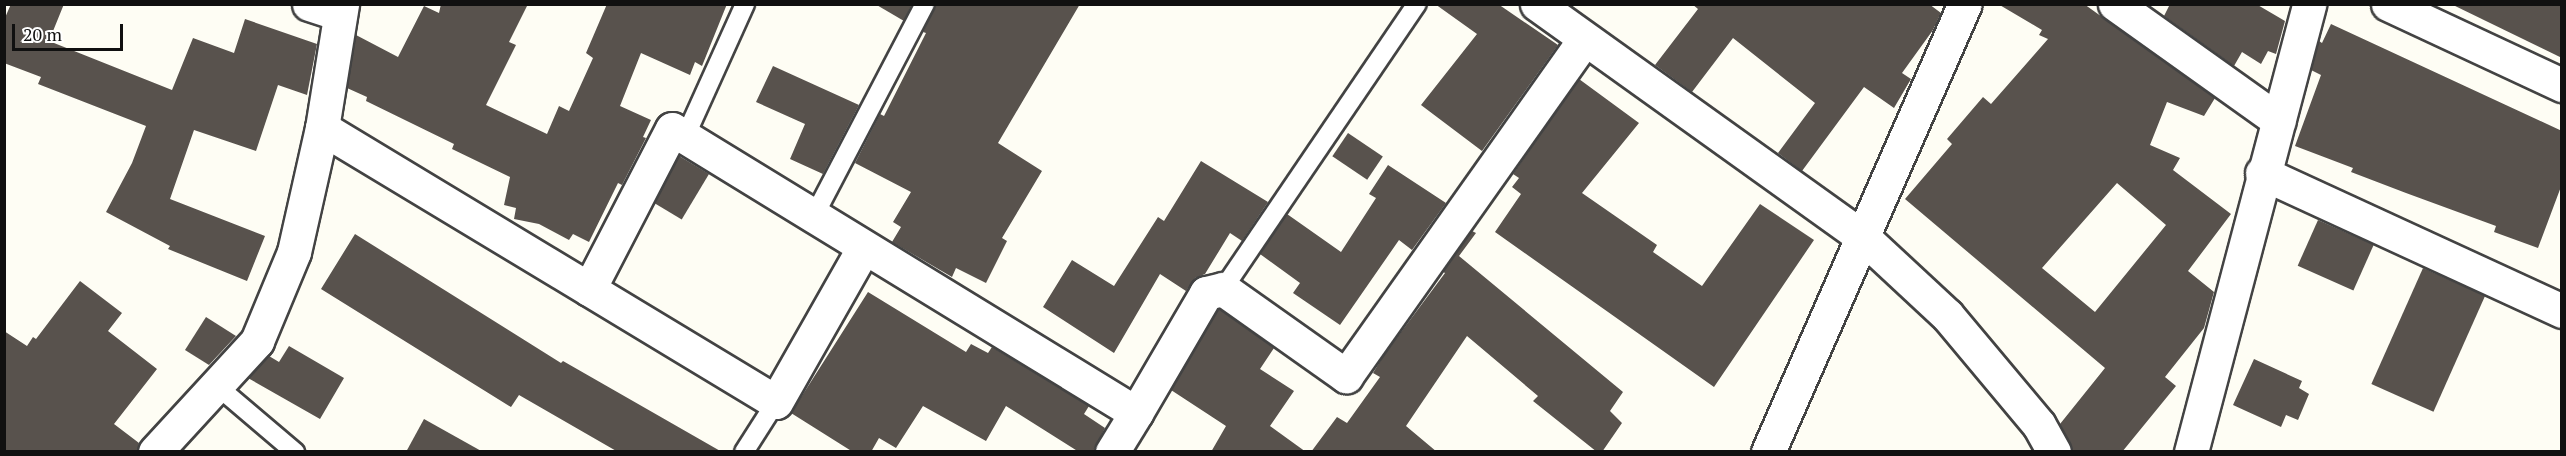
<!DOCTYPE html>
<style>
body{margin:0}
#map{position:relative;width:2566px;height:456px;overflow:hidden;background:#fefdf4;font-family:"PT Serif",serif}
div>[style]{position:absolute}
.building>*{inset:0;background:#58524d;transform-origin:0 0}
.roads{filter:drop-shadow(2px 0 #434343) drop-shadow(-2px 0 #434343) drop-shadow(0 2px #434343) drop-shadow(0 -2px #434343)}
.service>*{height:18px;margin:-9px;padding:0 9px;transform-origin:9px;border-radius:9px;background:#fff}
.minor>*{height:33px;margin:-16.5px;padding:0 16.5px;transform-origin:16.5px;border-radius:16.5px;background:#fff}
span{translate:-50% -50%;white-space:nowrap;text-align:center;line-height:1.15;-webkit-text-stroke:6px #fff;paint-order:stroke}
.frame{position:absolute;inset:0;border:6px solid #101010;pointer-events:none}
.scale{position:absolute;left:12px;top:24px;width:111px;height:27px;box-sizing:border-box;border:3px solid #101010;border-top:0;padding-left:8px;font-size:18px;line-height:21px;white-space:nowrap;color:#101010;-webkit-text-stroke:4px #fff;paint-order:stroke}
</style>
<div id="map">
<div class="building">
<div style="clip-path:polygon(11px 4px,64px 4px,49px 41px,172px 90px,193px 38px,234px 53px,245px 19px,317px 44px,307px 95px,278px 85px,256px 151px,194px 130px,170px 199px,265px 236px,247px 281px,168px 249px,170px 246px,106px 212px,132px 163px,146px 126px,38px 84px,41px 77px,4px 63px,4px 20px)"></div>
<div style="clip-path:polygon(441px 4px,528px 4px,509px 42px,516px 45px,486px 105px,547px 134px,559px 106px,569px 111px,593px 58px,586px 53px,607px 4px,727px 4px,702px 66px,695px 62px,690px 75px,641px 53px,620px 106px,651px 120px,643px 137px,646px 138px,622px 185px,618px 183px,589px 242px,573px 234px,569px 240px,539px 224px,514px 219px,516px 208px,504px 205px,510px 177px,452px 149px,454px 144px,366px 101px,367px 97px,347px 88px,356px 35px,398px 57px,424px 6px,439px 13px)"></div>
<div style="clip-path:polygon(875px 4px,912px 4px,904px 21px)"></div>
<div style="clip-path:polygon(936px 4px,1080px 4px,998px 143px,1042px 171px,1002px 238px,1007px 241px,986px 283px,956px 268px,952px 277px,892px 242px,901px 227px,893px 222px,911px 192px,855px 163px,880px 114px,884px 116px,926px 33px,923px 32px)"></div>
<div style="clip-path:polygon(1435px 4px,1498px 4px,1558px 45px,1482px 151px,1421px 105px,1477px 34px)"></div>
<div style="clip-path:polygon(1692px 4px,1929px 4px,1941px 13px,1933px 30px,1902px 73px,1911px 79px,1894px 108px,1864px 87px,1802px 171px,1778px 153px,1815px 103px,1733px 38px,1692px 92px,1655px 65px,1698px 9px)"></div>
<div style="clip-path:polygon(evenodd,1998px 4px,2084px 4px,2215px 98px,2204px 116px,2167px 102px,2150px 145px,2180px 158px,2173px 170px,2231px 214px,2188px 271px,2214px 292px,2204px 328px,2165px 377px,2176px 386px,2122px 452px,2073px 452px,2060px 424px,2105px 368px,1905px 199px,1952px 144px,1947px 139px,1983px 97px,1991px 104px,2048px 39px,2039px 35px,2042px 30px,1998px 4px,2117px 183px,2166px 225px,2095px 312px,2042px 268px,2117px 183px)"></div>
<div style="clip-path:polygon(2170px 4px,2256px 4px,2285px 21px,2276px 54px,2268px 51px,2261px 64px,2242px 52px,2234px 66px,2164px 16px)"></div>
<div style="clip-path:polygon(2451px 4px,2562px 4px,2562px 58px)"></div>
<div style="clip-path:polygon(2331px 24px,2562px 131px,2562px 184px,2538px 248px,2494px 232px,2496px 226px,2406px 193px,2351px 172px,2353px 168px,2295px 146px,2321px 75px,2311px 70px,2319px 41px,2322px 43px)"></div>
<div style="clip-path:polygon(773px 66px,859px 105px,823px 174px,790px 159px,805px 124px,756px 102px)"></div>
<div style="clip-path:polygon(1579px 79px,1639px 123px,1582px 193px,1657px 245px,1653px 252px,1702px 286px,1760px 204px,1814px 240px,1714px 387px,1495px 232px,1521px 194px,1512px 187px,1519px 178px,1513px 174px)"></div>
<div style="left:1348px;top:133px;width:42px;height:28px;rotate:34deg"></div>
<div style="left:679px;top:156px;width:35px;height:53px;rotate:31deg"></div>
<div style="clip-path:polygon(1201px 161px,1268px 202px,1242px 241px,1230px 233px,1205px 274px,1195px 278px,1186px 291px,1160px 274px,1114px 353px,1043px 307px,1072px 260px,1114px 286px,1158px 217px,1164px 221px)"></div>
<div style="clip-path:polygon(1388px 165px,1446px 203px,1412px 250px,1399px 240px,1340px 325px,1293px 293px,1300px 283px,1260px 254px,1287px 214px,1341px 252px,1376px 198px,1369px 194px)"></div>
<div style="left:2318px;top:220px;width:61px;height:50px;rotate:24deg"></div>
<div style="clip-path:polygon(1472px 231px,1476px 233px,1459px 256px,1623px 392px,1610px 411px,1622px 423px,1602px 452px,1597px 452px,1533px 401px,1538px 396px,1467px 336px,1406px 426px,1437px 452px,1311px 452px,1337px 417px,1347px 423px,1380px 377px,1373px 373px,1384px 355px,1445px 273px,1443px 272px)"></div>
<div style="clip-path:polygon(355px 234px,561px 363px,563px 361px,722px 452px,618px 452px,519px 395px,511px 407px,321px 289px)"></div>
<div style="left:2423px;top:268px;width:68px;height:127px;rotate:24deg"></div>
<div style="clip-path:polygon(80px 281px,122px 313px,108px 331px,157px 369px,114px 424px,139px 443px,137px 452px,4px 452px,4px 331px,27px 346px,33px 337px,36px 339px)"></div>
<div style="clip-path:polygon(868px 292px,966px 352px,971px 344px,988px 353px,992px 347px,1089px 406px,1084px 414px,1105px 428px,1093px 452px,1079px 452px,1006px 406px,986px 441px,923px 406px,896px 448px,879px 438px,871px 452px,853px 452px,791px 413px)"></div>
<div style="clip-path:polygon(1219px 309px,1274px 348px,1260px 369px,1294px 391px,1270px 426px,1306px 452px,1211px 452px,1226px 426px,1171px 390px)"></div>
<div style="clip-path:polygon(206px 317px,236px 336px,209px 365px,185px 350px)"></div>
<div style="clip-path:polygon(289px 346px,344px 378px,320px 419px,248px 378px,269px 356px,279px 362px)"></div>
<div style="clip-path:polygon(2254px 359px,2302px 381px,2299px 388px,2309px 394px,2298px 420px,2286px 415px,2281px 427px,2233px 405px)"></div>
<div style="clip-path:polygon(424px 419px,483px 452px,406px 452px)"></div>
</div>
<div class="roads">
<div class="service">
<div style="left:685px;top:137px;width:146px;rotate:-65.7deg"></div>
<div style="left:814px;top:216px;width:239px;rotate:-62.4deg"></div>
<div style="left:1223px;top:289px;width:345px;rotate:-55.8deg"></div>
<div style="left:216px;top:385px;width:104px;rotate:40.3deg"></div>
<div style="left:744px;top:452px;width:59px;rotate:-57.4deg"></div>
</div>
<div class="minor">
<div style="left:309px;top:4px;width:32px;rotate:18deg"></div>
<div style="left:1537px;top:4px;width:402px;rotate:35.6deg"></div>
<div style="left:1864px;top:238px;width:113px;rotate:42.9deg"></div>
<div style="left:1947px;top:315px;width:143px;rotate:50.1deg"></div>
<div style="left:2039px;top:425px;width:31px;rotate:61deg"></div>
<div style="left:2115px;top:4px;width:201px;rotate:35.5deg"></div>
<div style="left:2388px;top:4px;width:192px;rotate:25deg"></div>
<div style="left:322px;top:128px;width:530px;rotate:31.11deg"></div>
<div style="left:776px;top:402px;width:178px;rotate:-60.4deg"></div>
<div style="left:2262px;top:173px;width:330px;rotate:24.7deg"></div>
<div style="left:589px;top:289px;width:180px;rotate:-62.6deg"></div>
<div style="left:672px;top:129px;width:544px;rotate:31.47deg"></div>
<div style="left:1136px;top:413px;width:139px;rotate:-59.7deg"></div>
<div style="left:1206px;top:293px;width:17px;rotate:-13deg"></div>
<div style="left:1223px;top:289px;width:151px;rotate:35.3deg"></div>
<div style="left:1346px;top:376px;width:413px;rotate:-54.7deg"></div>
<div style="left:155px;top:452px;width:151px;rotate:-47.4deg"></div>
<div style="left:257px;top:341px;width:96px;rotate:-67.4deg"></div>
<div style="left:294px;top:252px;width:127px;rotate:-77.3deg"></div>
<div style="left:322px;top:128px;width:126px;rotate:-80.8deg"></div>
<div style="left:1112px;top:452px;width:46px;rotate:-58.4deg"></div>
<div style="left:1768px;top:452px;width:489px;rotate:-66.3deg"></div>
<div style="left:2191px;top:452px;width:463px;rotate:-75.2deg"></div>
</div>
</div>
<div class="frame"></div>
<div class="scale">20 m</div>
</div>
